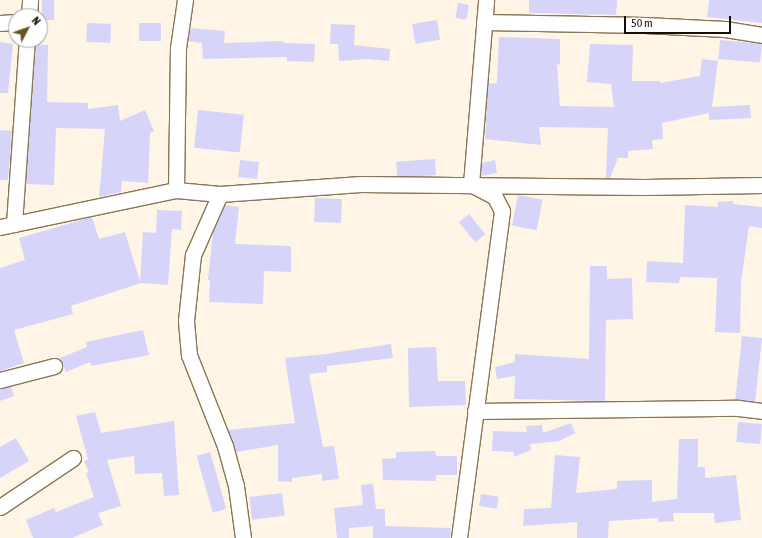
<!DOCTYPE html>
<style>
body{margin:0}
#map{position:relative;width:762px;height:538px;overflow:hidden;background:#fef5e7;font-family:"Asap Condensed",sans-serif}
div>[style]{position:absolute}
.building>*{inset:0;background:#d7d4f9;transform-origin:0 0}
.roads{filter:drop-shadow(1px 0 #897557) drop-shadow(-1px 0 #897557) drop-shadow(0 1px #897557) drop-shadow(0 -1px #897557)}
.minor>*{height:15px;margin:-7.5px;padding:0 7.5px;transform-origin:7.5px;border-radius:7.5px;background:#fff}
span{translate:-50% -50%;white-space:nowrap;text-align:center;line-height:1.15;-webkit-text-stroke:3px #fff;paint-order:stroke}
.north{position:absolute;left:8px;top:8px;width:40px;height:40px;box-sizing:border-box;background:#fff;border:1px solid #a29f9b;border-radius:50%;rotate:49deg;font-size:11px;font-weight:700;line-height:16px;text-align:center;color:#160f04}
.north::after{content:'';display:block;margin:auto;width:14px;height:18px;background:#675624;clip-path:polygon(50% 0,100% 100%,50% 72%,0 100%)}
.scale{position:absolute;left:624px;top:16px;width:107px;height:18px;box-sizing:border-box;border:2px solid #160f04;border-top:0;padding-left:5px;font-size:12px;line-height:14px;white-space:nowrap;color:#160f04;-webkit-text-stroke:3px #fff;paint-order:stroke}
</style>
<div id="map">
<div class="building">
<div style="left:42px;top:0;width:12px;height:20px"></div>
<div style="clip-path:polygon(529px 0,617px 0,616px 15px,529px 13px)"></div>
<div style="clip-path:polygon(709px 0,762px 0,762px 23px,707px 17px)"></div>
<div style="left:458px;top:3px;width:11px;height:15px;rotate:10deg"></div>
<div style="left:437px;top:20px;width:20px;height:25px;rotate:81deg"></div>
<div style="left:87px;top:23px;width:24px;height:19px;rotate:2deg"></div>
<div style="left:139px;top:23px;width:22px;height:18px"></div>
<div style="clip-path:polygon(331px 24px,355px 25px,354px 45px,390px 49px,389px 61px,367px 59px,339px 61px,338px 44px,330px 44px)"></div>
<div style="clip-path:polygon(190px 28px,225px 31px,224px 43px,283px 41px,284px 43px,315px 44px,314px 62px,287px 61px,287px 57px,203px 59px,202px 43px,188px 41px)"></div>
<div style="clip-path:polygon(499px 37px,560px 39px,560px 65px,557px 64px,560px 106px,614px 107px,611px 84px,587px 82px,590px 44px,633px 45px,632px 81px,660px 81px,660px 83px,700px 76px,702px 59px,718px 61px,712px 107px,750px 105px,751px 118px,709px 120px,709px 113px,662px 123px,663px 139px,652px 140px,653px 149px,628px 151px,628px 158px,618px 158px,610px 178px,606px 178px,608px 128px,539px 127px,541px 145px,485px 139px,488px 84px,497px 83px)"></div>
<div style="left:720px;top:40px;width:42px;height:19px;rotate:5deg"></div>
<div style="clip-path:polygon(0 42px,13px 44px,8px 93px,0 93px)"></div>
<div style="clip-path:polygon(36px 44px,48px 45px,47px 102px,88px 103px,88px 109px,118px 105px,120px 121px,145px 110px,154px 131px,150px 133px,148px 183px,122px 181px,121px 192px,99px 197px,105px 129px,56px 128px,54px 185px,26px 184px)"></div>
<div style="left:198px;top:110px;width:46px;height:38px;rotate:6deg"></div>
<div style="clip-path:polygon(0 130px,12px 131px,8px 180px,0 180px)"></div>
<div style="left:435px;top:159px;width:16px;height:39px;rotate:86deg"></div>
<div style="left:240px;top:160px;width:19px;height:17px;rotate:6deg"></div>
<div style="clip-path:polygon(495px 160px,497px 173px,481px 176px,482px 163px)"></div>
<div style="left:518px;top:195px;width:25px;height:31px;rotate:11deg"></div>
<div style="left:315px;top:198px;width:27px;height:24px;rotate:2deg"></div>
<div style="clip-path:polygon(733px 201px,733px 204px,762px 207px,762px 228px,749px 226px,741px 282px,740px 333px,715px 332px,717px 278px,680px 277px,679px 283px,646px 282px,647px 261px,683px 263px,685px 205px,718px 207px,718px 202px)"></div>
<div style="clip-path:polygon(225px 205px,239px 207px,235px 244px,291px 246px,291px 272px,264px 271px,263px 304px,209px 302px,210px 280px,208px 280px,213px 232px)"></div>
<div style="clip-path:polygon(157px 210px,182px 211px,181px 230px,172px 229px,168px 285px,141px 283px,71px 306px,73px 314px,14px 330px,24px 363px,0 371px,0 268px,25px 260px,19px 238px,92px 217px,99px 239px,125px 232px,140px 281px,143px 232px,156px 233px)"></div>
<div style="left:469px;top:214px;width:26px;height:13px;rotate:51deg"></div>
<div style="clip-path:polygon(590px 266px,607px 266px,607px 279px,632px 278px,633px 319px,606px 320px,605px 401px,514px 399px,515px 376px,497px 379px,495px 367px,515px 362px,515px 354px,589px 359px)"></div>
<div style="clip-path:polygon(143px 330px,149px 355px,91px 366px,90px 362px,66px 372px,60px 358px,87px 347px,86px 342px)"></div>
<div style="left:742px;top:336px;width:20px;height:64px;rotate:6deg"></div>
<div style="clip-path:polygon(391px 344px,393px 358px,327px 366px,327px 372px,309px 374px,323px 447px,334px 446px,339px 479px,322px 481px,322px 474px,292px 478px,292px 482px,278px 481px,278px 445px,236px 452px,228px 430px,295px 423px,285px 358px,326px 354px)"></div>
<div style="clip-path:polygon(436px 347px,438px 381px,465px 381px,466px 405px,409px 407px,408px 348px)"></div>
<div style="clip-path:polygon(11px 386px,14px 396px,0 401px,0 389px)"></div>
<div style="clip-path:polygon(95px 412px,101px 433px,174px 421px,179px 495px,164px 496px,162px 473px,135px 474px,134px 456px,107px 460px,121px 506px,98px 513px,103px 525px,72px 538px,33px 538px,26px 520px,54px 508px,56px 512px,94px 497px,86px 473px,89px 472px,84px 462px,88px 459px,76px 416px)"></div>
<div style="left:738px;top:422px;width:24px;height:20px;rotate:5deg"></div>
<div style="clip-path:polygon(571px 423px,575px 433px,559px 441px,530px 444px,531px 450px,514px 457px,514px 452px,492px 451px,493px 431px,527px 432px,526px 426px,542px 425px,543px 433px)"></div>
<div style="clip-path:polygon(16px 438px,29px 461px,0 478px,0 447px)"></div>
<div style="clip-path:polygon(679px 439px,698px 439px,698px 467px,705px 467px,705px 478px,736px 475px,741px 520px,715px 523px,714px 513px,673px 513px,674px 521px,658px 522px,658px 518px,609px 521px,608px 538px,577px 538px,577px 522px,523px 526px,524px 509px,551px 508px,555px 455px,580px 457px,576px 493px,617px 489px,617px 481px,652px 480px,652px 502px,677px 499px)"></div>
<div style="clip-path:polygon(435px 451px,436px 456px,457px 456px,457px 475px,436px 475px,436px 481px,383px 480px,382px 459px,396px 458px,396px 452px)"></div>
<div style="left:210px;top:452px;width:59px;height:14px;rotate:74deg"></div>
<div style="clip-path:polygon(373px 484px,376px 509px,385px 509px,385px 526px,451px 528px,450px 538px,373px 538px,373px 526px,349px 528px,349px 538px,337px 538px,334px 508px,363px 505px,361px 485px)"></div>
<div style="left:282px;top:493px;width:23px;height:33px;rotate:83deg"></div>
<div style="left:481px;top:494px;width:18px;height:12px;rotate:9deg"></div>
</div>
<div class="roads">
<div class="minor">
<div style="left:29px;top:16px;width:16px;rotate:-86deg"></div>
<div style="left:484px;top:22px;width:161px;rotate:1.1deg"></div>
<div style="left:645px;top:25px;width:80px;rotate:2.9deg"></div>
<div style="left:725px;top:29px;width:37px;rotate:9deg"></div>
<div style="left:0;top:23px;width:16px;rotate:-4deg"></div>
<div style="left:176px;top:190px;width:142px;rotate:-89.2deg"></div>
<div style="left:178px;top:48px;width:49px;rotate:-81.7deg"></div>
<div style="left:220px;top:194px;width:67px;rotate:113.9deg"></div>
<div style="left:193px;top:255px;width:66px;rotate:96.1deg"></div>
<div style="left:186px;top:321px;width:34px;rotate:85deg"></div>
<div style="left:189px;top:355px;width:98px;rotate:68.4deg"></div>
<div style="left:225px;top:446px;width:41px;rotate:74.6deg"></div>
<div style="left:236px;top:486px;width:52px;rotate:82.3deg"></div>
<div style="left:14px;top:224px;width:184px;rotate:-86deg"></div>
<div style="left:0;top:227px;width:180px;rotate:-11.9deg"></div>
<div style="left:176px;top:190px;width:44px;rotate:5.2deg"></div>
<div style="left:220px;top:194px;width:141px;rotate:-4.1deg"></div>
<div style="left:361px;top:184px;width:283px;rotate:0.6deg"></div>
<div style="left:644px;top:187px;width:118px;rotate:-1deg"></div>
<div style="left:0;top:380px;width:56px;rotate:-14.5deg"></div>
<div style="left:475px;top:411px;width:263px;rotate:-0.7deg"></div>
<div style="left:738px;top:408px;width:24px;rotate:7deg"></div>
<div style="left:0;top:507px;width:88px;rotate:-33.9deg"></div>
<div style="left:459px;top:538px;width:330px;rotate:-82.5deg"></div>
<div style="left:502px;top:211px;width:16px;rotate:-117deg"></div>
<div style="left:495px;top:197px;width:27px;rotate:-152deg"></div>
<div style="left:471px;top:184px;width:185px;rotate:-85.3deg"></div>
</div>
</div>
<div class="north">N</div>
<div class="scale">50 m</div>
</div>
